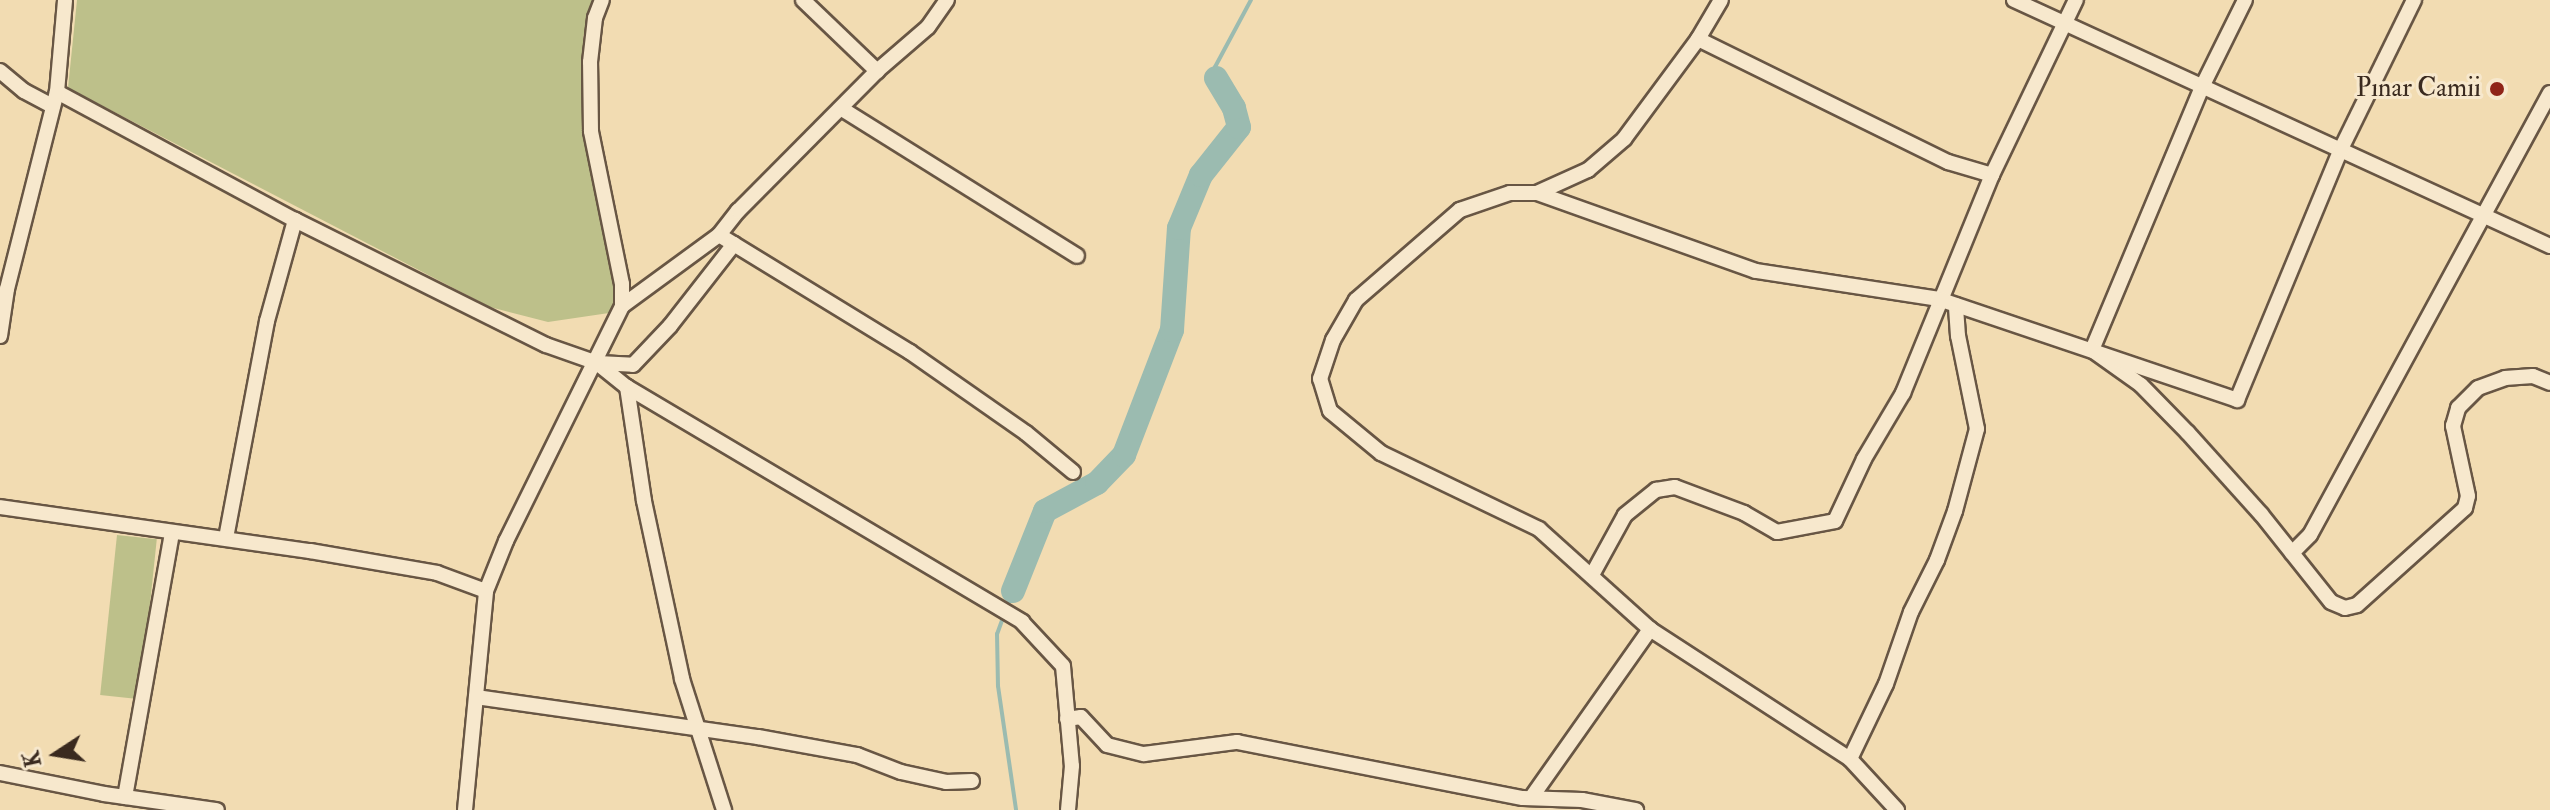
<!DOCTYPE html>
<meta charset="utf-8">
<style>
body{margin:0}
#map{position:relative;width:2550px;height:810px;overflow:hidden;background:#f2dcb2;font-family:"IM FELL Double Pica",serif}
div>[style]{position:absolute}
.green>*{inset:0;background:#bdc08a;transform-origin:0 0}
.stream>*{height:4px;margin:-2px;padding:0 2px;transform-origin:2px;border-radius:2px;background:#9bbbb0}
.river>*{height:24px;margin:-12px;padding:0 12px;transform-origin:12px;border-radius:12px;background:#9bbbb0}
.roads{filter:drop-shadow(2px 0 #685644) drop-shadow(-2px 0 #685644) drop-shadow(0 2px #685644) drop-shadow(0 -2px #685644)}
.minor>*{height:14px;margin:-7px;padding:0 7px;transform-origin:7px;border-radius:7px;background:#f7e8cd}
.dots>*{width:22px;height:22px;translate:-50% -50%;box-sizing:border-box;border:4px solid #f7e8cd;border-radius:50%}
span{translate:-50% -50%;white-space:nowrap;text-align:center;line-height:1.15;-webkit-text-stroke:6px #f7e8cd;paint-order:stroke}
.poi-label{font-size:26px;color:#3a2a1f}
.right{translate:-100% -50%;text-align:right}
.north{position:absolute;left:16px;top:714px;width:80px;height:80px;-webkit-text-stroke:6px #f7e8cd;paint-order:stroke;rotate:258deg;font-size:22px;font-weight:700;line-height:32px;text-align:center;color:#3a2a1f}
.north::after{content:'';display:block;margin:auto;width:28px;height:36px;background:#3a2a1f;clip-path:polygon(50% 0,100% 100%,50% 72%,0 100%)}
</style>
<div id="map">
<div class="green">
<div style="clip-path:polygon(77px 0,595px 0,583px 37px,586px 118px,620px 301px,609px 313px,548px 322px,490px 307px,68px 88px)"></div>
<div style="left:117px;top:535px;width:40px;height:161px;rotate:6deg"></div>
</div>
<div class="stream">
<div style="left:1216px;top:78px;width:11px;rotate:-95deg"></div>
<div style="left:1215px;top:67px;width:76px;rotate:-61.8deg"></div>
<div style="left:1007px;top:607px;width:17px;rotate:-69deg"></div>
<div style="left:1004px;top:615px;width:20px;rotate:110deg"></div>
<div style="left:997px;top:634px;width:52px;rotate:88.9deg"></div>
<div style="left:998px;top:686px;width:125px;rotate:81.7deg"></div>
</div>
<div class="river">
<div style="left:1013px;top:591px;width:86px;rotate:-68.2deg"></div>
<div style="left:1045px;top:511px;width:59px;rotate:-28.3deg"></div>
<div style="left:1097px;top:483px;width:39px;rotate:-46deg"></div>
<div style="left:1124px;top:455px;width:134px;rotate:-69deg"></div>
<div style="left:1172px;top:330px;width:102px;rotate:-86.1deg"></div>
<div style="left:1179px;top:228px;width:57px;rotate:-67.5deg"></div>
<div style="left:1201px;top:175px;width:61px;rotate:-51.6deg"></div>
<div style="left:1239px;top:127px;width:20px;rotate:-105deg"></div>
<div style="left:1234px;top:108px;width:35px;rotate:-121deg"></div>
</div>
<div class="roads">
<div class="minor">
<div style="left:803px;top:0;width:103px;rotate:43.8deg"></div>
<div style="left:2014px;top:0;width:590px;rotate:24.65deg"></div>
<div style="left:2245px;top:0;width:97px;rotate:116.3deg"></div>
<div style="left:2202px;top:87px;width:285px;rotate:112.7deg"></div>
<div style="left:2092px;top:350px;width:60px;rotate:35.5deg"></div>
<div style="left:2141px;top:385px;width:67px;rotate:45.6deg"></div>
<div style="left:2188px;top:433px;width:109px;rotate:48deg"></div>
<div style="left:2261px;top:514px;width:112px;rotate:51.5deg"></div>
<div style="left:2331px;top:602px;width:15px;rotate:23deg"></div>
<div style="left:2345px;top:608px;width:12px;rotate:-14deg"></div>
<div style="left:2357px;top:605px;width:145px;rotate:-41.9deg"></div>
<div style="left:2465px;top:508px;width:12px;rotate:-76deg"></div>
<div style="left:2468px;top:496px;width:72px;rotate:-102.1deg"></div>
<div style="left:2453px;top:426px;width:19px;rotate:-74deg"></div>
<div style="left:2458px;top:408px;width:28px;rotate:-45deg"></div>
<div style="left:2478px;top:388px;width:29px;rotate:-20deg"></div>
<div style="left:2505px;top:378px;width:28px;rotate:-4deg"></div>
<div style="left:2533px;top:376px;width:18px;rotate:22deg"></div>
<div style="left:1698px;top:39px;width:279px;rotate:26.2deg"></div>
<div style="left:1948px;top:162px;width:46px;rotate:16.5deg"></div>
<div style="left:0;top:71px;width:31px;rotate:40deg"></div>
<div style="left:24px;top:91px;width:32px;rotate:28deg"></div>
<div style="left:57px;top:92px;width:270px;rotate:28.3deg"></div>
<div style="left:295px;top:220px;width:280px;rotate:26.5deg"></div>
<div style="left:546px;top:345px;width:54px;rotate:19.4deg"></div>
<div style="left:597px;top:363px;width:38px;rotate:39deg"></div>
<div style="left:627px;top:387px;width:460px;rotate:30.7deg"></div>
<div style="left:1022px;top:622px;width:60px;rotate:47deg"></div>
<div style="left:1063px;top:666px;width:100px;rotate:84.9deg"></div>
<div style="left:1072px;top:766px;width:44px;rotate:95.2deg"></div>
<div style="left:842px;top:109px;width:277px;rotate:32deg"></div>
<div style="left:1537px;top:193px;width:56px;rotate:-24.3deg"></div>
<div style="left:1588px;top:170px;width:48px;rotate:-40.7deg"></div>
<div style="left:1624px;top:139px;width:124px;rotate:-53.5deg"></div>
<div style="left:1698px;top:39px;width:45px;rotate:-59.5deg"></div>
<div style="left:719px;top:235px;width:224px;rotate:31.5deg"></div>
<div style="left:910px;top:352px;width:141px;rotate:34.9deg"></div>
<div style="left:1026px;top:433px;width:61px;rotate:39.7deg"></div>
<div style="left:622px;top:306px;width:120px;rotate:-36.2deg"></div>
<div style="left:719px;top:235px;width:31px;rotate:-52deg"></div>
<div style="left:738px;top:211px;width:197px;rotate:-45.2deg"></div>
<div style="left:877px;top:71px;width:67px;rotate:-40.8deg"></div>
<div style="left:928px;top:27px;width:33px;rotate:-55deg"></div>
<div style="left:0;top:336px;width:48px;rotate:-81.5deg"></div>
<div style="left:7px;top:289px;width:203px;rotate:-75.8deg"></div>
<div style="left:57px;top:92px;width:92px;rotate:-85deg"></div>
<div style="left:598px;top:363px;width:35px;rotate:3deg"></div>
<div style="left:633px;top:365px;width:54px;rotate:-46.5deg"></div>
<div style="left:670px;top:326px;width:104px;rotate:-52deg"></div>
<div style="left:627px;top:387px;width:115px;rotate:81.5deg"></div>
<div style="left:644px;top:501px;width:182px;rotate:77.9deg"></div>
<div style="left:682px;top:679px;width:138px;rotate:72.2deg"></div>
<div style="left:0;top:507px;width:313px;rotate:8.1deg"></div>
<div style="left:310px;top:551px;width:129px;rotate:9.8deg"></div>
<div style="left:437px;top:573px;width:52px;rotate:20.2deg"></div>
<div style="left:226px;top:538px;width:221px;rotate:-79.3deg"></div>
<div style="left:267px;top:321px;width:105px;rotate:-74.5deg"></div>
<div style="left:2292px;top:553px;width:25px;rotate:-45deg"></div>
<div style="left:2310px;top:535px;width:503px;rotate:-61.5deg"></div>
<div style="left:1592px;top:575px;width:68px;rotate:-61.2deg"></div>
<div style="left:1625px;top:515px;width:40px;rotate:-39deg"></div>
<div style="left:1656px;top:490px;width:19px;rotate:-9deg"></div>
<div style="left:1675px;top:487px;width:74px;rotate:20.6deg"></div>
<div style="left:1744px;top:513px;width:38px;rotate:30deg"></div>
<div style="left:1777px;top:532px;width:59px;rotate:-10.7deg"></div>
<div style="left:1835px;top:521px;width:68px;rotate:-64.9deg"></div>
<div style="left:1864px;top:459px;width:77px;rotate:-59.4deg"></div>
<div style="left:1903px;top:393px;width:235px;rotate:-67.8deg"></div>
<div style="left:1992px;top:175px;width:194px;rotate:-64.4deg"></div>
<div style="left:476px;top:697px;width:285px;rotate:8.1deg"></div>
<div style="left:758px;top:737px;width:101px;rotate:10.3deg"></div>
<div style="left:857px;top:755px;width:47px;rotate:21.1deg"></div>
<div style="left:901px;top:772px;width:46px;rotate:12.5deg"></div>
<div style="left:946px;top:782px;width:26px;rotate:-2deg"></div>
<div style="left:1067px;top:719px;width:14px;rotate:-8deg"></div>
<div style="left:1081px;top:717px;width:38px;rotate:47deg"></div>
<div style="left:1107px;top:745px;width:38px;rotate:14deg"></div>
<div style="left:1144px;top:754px;width:94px;rotate:-7.4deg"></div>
<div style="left:1237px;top:742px;width:291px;rotate:11.1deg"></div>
<div style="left:1523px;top:798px;width:59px;rotate:1.9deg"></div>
<div style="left:1582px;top:800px;width:55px;rotate:10.5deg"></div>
<div style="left:1850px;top:759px;width:83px;rotate:-64.4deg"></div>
<div style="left:1886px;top:684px;width:76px;rotate:-70.9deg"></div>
<div style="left:1911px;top:612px;width:58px;rotate:-63.4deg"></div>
<div style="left:1937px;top:560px;width:52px;rotate:-69.8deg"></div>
<div style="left:1955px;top:511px;width:85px;rotate:-75deg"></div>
<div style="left:1977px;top:429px;width:95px;rotate:-101.5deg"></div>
<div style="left:1958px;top:336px;width:31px;rotate:-94deg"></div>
<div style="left:0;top:773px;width:106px;rotate:11.4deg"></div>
<div style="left:104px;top:794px;width:114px;rotate:8.1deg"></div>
<div style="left:125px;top:797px;width:268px;rotate:-79.9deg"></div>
<div style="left:1531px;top:798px;width:207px;rotate:-54.8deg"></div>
<div style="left:465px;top:810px;width:220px;rotate:-84.5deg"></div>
<div style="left:486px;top:591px;width:54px;rotate:-68.2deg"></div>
<div style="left:506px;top:541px;width:262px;rotate:-63.7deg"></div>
<div style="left:622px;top:306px;width:22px;rotate:-90deg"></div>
<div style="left:622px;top:284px;width:156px;rotate:-101.5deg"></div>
<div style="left:591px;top:131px;width:69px;rotate:-90.8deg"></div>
<div style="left:590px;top:62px;width:44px;rotate:-83.5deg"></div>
<div style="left:595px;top:18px;width:19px;rotate:-69deg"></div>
<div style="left:1897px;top:810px;width:69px;rotate:-132.7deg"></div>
<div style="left:1850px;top:759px;width:239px;rotate:-147deg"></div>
<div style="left:1650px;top:629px;width:149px;rotate:-138deg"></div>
<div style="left:1539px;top:529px;width:175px;rotate:-154.3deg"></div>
<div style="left:1381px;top:453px;width:66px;rotate:-140.5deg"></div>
<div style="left:1330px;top:411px;width:34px;rotate:-107deg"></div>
<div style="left:1320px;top:379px;width:41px;rotate:-71.6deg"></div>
<div style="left:1333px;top:340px;width:46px;rotate:-60.1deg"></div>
<div style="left:1356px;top:300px;width:138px;rotate:-40.9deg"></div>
<div style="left:1460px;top:210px;width:53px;rotate:-18.8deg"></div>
<div style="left:1510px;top:193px;width:27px"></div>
<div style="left:1537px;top:193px;width:232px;rotate:19.6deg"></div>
<div style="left:1756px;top:271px;width:185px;rotate:8.7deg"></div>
<div style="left:1939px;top:299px;width:315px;rotate:18.7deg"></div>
<div style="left:2237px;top:400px;width:272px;rotate:-67.5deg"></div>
<div style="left:2341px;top:149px;width:166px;rotate:-63.9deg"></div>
</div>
</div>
<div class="dots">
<div style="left:2497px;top:89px;background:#8f2418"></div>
</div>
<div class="poi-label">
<span class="right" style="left:2481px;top:89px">Pınar Camii</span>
</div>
<div class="north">K</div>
</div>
